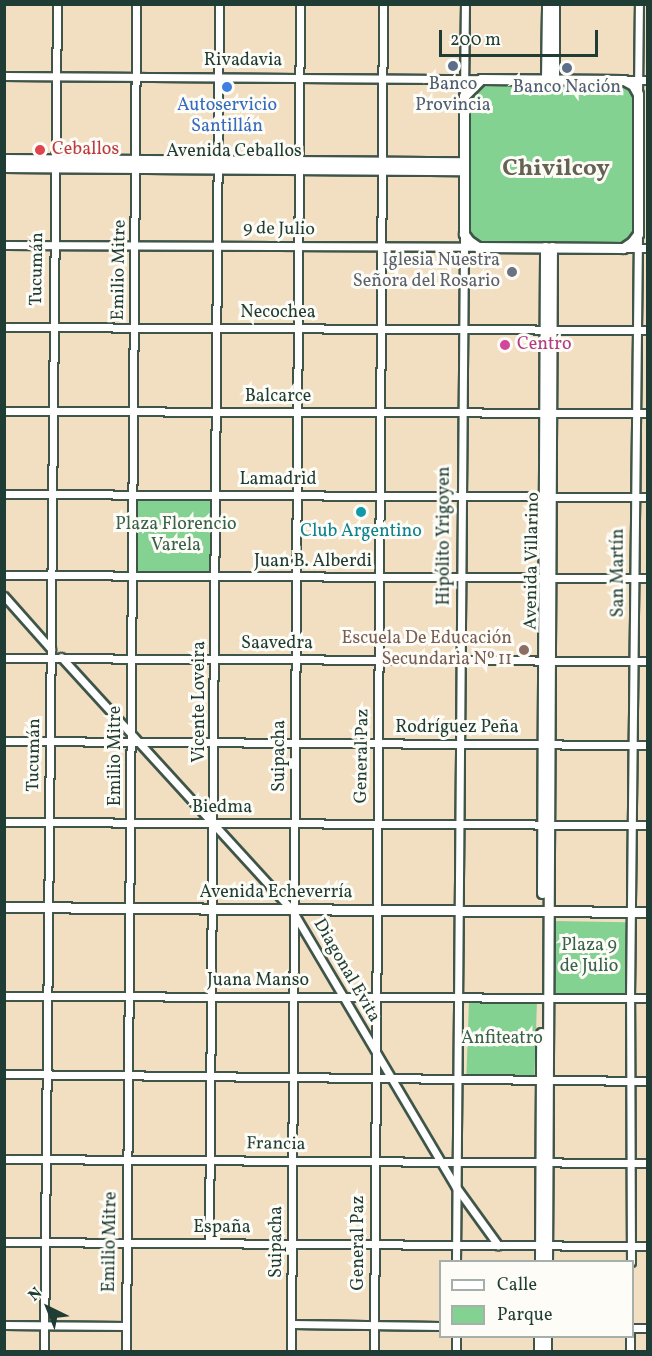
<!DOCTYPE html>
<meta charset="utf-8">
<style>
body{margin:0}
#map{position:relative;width:652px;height:1356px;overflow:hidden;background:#f2dec1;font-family:Vollkorn,serif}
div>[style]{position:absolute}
.green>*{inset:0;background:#83d292;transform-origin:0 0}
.roads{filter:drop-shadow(2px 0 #3f5549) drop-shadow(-2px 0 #3f5549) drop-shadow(0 2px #3f5549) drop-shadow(0 -2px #3f5549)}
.minor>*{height:7px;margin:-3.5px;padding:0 3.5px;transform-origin:3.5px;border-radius:3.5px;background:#fff}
.secondary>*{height:9px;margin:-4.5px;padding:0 4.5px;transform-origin:4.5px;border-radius:4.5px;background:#fff}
.dots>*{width:16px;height:16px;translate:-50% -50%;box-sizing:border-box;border:3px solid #fdfcf7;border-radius:50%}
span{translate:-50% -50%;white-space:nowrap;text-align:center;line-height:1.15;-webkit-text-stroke:6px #fdfcf7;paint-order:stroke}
.street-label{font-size:18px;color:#1f3d34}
.service-label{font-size:18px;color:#4e5e75}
.shop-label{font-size:18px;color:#366cbe}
.health-label{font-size:18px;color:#be3a42}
.left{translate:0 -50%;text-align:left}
.worship-label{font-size:18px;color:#5b616d}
.right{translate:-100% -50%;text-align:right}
.hotel-label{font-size:18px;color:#b23c85}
.park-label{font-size:18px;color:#38624c}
.culture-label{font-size:18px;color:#0d838f}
.education-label{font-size:18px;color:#785e54}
.district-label{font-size:24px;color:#636253;font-weight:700}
.frame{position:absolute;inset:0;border:6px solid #1f3d34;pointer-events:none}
.legend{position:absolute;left:439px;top:1260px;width:195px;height:78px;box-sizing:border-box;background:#fdfcf7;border:2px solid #a4b0a9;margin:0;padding:8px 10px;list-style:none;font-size:18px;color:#1f3d34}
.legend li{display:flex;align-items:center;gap:12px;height:30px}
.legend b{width:30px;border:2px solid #a4b0a9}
.north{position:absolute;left:18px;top:1278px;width:60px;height:60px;-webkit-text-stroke:4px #fdfcf7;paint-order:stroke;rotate:317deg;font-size:16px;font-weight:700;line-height:24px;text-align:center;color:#1f3d34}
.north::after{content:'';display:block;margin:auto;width:21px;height:27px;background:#1f3d34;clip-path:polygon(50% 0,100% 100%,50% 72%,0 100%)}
.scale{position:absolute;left:439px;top:30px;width:159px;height:27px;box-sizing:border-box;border:3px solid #1f3d34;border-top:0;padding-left:8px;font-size:18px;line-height:21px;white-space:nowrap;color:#1f3d34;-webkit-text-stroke:4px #fdfcf7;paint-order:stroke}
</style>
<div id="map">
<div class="green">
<div style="clip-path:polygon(618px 82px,628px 87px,633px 96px,632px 233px,627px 239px,621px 243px,482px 243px,475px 238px,469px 230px,470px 97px,475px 89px,485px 83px)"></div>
<div style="left:137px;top:499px;width:78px;height:73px"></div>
<div style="left:554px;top:921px;width:73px;height:73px;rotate:1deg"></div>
<div style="left:469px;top:1001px;width:68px;height:74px;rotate:2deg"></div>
</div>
<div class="roads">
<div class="minor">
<div style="left:4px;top:76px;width:477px;rotate:0.4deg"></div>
<div style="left:624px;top:80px;width:24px"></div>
<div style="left:638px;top:94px;width:90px;rotate:-89.4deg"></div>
<div style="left:464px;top:96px;width:92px;rotate:-89.4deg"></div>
<div style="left:4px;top:245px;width:474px;rotate:0.2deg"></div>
<div style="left:623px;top:248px;width:25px"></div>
<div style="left:4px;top:327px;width:644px;rotate:0.27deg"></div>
<div style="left:4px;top:411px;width:644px;rotate:0.18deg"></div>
<div style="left:4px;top:494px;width:644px;rotate:0.27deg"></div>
<div style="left:4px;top:575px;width:644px;rotate:0.27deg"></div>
<div style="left:4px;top:596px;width:71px;rotate:48.4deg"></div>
<div style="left:61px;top:657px;width:343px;rotate:47.6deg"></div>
<div style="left:292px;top:910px;width:322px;rotate:59.4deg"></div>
<div style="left:456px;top:1187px;width:72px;rotate:54.1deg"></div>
<div style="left:4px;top:658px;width:644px;rotate:0.27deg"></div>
<div style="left:4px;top:741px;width:644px;rotate:0.36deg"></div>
<div style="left:4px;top:822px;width:644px;rotate:0.27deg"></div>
<div style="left:4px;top:996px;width:644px;rotate:0.18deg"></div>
<div style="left:4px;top:1074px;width:644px;rotate:0.62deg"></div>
<div style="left:4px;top:1159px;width:644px;rotate:0.36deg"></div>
<div style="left:4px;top:1242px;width:644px;rotate:0.36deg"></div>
<div style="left:209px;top:1243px;width:1239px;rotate:-89.54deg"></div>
<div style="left:456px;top:1262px;width:1028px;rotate:-89.55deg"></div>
<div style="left:631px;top:1262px;width:264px;rotate:-90.2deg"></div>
<div style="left:630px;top:998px;width:764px;rotate:-89.4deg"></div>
<div style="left:292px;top:1324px;width:148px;rotate:0.8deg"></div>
<div style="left:4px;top:1325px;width:122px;rotate:0.5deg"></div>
<div style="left:632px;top:1328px;width:16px"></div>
<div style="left:44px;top:1352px;width:1348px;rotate:-89.45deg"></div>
<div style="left:126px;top:1352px;width:1348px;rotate:-89.57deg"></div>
<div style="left:291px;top:1352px;width:1348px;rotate:-89.62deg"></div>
<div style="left:374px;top:1352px;width:1348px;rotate:-89.62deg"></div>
<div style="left:456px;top:1352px;width:16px;rotate:-90deg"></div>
<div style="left:630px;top:1352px;width:16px;rotate:-90deg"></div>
</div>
<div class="secondary">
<div style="left:481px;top:79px;width:143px;rotate:0.4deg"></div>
<div style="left:624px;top:80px;width:10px;rotate:29deg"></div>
<div style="left:633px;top:85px;width:10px;rotate:61deg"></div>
<div style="left:638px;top:94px;width:140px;rotate:90deg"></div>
<div style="left:638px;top:234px;width:10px;rotate:127deg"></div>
<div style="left:632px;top:242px;width:11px;rotate:146deg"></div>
<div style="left:623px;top:248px;width:145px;rotate:-179.6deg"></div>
<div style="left:478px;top:247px;width:11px;rotate:-146deg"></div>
<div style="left:469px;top:241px;width:9px;rotate:-126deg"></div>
<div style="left:464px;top:234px;width:138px;rotate:-90deg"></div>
<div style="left:464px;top:96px;width:24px;rotate:-45deg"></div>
<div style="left:546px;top:79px;width:75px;rotate:-89.2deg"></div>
<div style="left:554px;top:79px;width:75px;rotate:-90deg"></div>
<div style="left:4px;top:159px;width:460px;rotate:0.4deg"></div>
<div style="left:4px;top:167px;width:460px;rotate:0.4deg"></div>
<div style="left:542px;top:893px;width:646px;rotate:-89.73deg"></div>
<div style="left:4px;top:907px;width:644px;rotate:0.44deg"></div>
<div style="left:540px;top:1262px;width:229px;rotate:-89.7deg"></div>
<div style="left:547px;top:1262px;width:1015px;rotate:-89.72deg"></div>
<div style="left:539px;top:1352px;width:16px;rotate:-90deg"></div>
<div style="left:546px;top:1352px;width:16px;rotate:-90deg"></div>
</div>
</div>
<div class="dots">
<div style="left:453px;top:66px;background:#5c6f8a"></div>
<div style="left:567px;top:68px;background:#5c6f8a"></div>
<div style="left:227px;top:87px;background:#3f7fe0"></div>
<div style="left:40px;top:150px;background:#e0444e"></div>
<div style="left:512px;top:272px;background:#6b7280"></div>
<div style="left:505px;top:345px;background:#d1479c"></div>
<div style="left:361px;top:512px;background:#0f9aa8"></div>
<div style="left:524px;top:650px;background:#8d6e63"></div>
</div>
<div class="street-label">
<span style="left:243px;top:61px">Rivadavia</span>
<span style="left:234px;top:152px">Avenida Ceballos</span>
<span style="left:279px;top:230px;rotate:1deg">9 de Julio</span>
<span style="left:38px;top:269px;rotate:-89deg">Tucumán</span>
<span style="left:120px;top:270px;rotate:-89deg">Emilio Mitre</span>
<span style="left:278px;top:313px">Necochea</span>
<span style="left:278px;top:397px">Balcarce</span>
<span style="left:278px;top:480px">Lamadrid</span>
<span style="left:445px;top:536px;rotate:-90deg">Hipólito Yrigoyen</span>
<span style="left:533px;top:561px;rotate:-89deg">Avenida Villarino</span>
<span style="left:313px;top:562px">Juan B. Alberdi</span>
<span style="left:619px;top:573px;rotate:-90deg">San Martín</span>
<span style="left:277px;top:644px">Saavedra</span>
<span style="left:200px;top:702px;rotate:-90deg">Vicente Loveira</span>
<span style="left:457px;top:728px">Rodríguez Peña</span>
<span style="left:35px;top:755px;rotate:-89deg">Tucumán</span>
<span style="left:116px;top:756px;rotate:-90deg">Emilio Mitre</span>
<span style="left:280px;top:756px;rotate:-90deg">Suipacha</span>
<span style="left:363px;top:756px;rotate:-89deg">General Paz</span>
<span style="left:222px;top:808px">Biedma</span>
<span style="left:276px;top:893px">Avenida Echeverría</span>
<span style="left:346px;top:971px;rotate:60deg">Diagonal Evita</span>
<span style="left:258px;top:981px">Juana Manso</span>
<span style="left:276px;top:1145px;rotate:1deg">Francia</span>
<span style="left:222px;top:1228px">España</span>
<span style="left:111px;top:1242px;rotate:-89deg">Emilio Mitre</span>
<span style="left:277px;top:1242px;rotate:-90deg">Suipacha</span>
<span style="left:359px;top:1243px;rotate:-90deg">General Paz</span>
</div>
<div class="service-label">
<span style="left:453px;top:96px">Banco<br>Provincia</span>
<span style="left:567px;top:88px">Banco Nación</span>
</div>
<div class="shop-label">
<span style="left:227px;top:117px">Autoservicio<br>Santillán</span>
</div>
<div class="health-label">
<span class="left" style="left:52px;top:150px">Ceballos</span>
</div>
<div class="worship-label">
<span class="right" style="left:500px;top:272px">Iglesia Nuestra<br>Señora del Rosario</span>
</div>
<div class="hotel-label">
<span class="left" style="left:517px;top:345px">Centro</span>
</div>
<div class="park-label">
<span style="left:176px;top:536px">Plaza Florencio<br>Varela</span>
<span style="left:589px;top:957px">Plaza 9<br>de Julio</span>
<span style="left:502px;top:1039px">Anfiteatro</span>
</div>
<div class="culture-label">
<span style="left:361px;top:532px">Club Argentino</span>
</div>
<div class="education-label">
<span class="right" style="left:512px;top:650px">Escuela De Educación<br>Secundaria Nº 11</span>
</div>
<div class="district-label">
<span style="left:556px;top:170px">Chivilcoy</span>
</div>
<div class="frame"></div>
<ul class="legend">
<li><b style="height:8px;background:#fff"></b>Calle</li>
<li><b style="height:16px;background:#83d292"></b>Parque</li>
</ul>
<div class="north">N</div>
<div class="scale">200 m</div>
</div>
